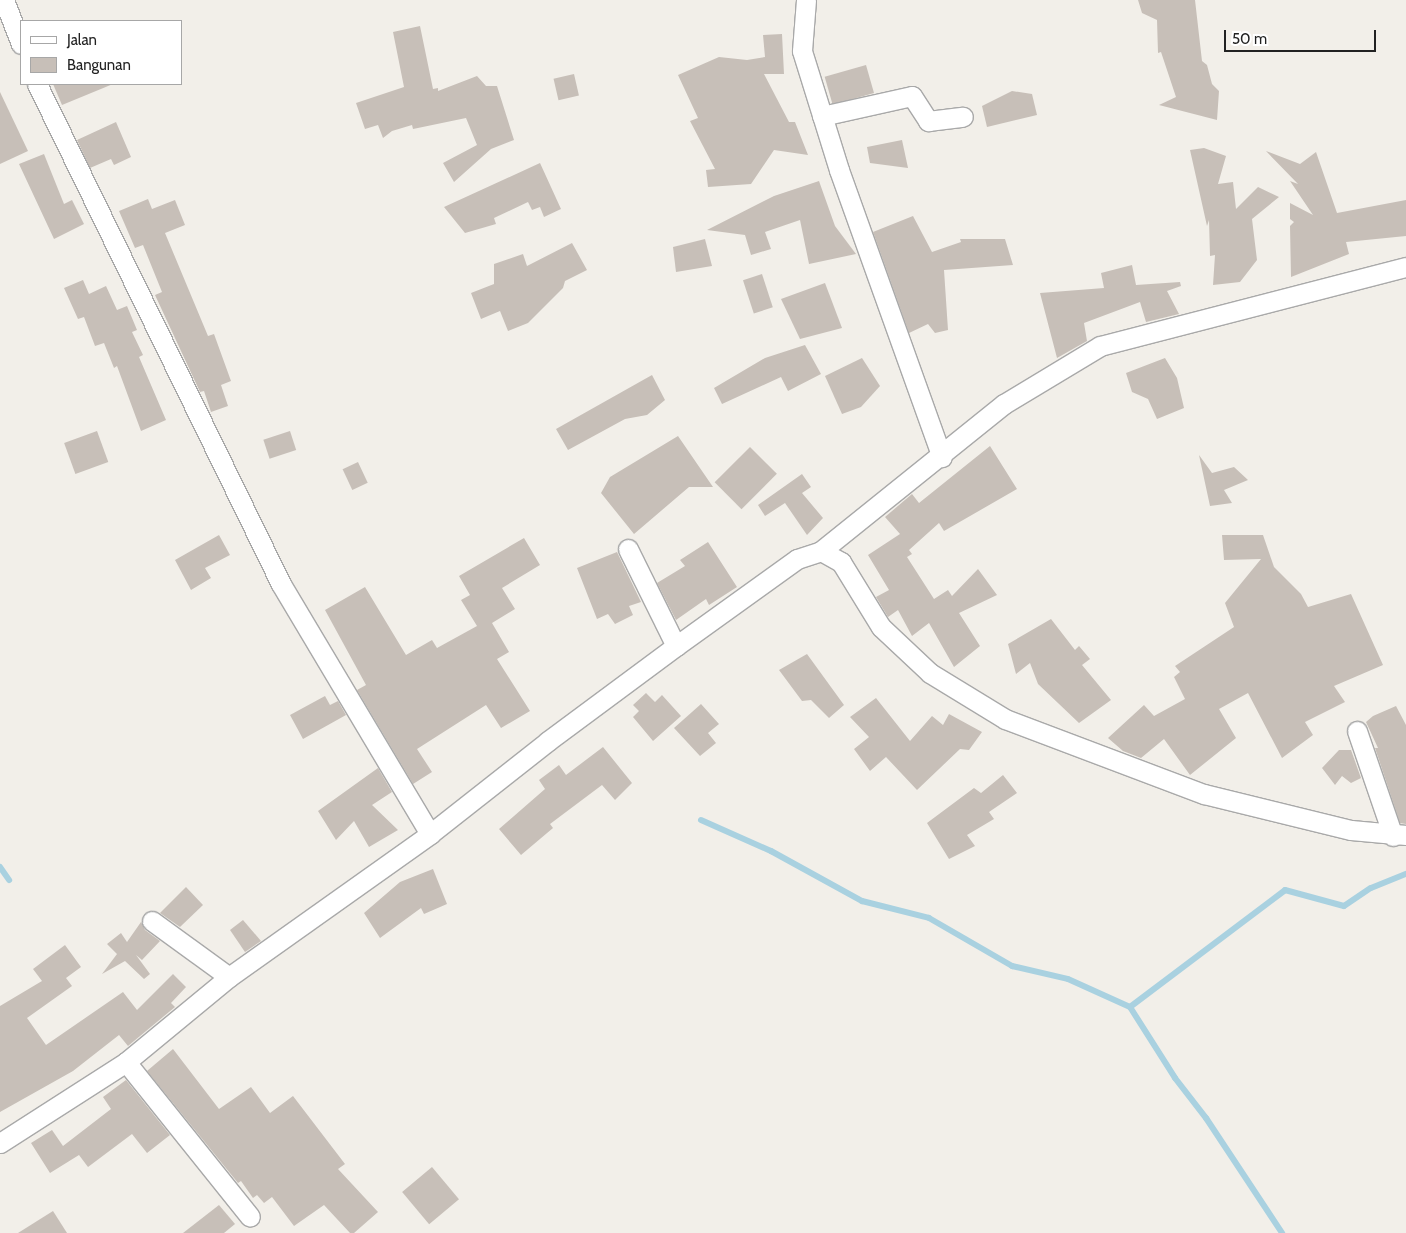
<!DOCTYPE html>
<style>
body{margin:0}
#map{position:relative;width:1406px;height:1233px;overflow:hidden;background:#f2efe9;font-family:Cabin,sans-serif}
div>[style]{position:absolute}
.stream>*{height:6px;margin:-3px;padding:0 3px;transform-origin:3px;border-radius:3px;background:#a9d1e0}
.building>*{inset:0;background:#c7bfb8;transform-origin:0 0}
.roads{filter:drop-shadow(1px 0 #a9a9a9) drop-shadow(-1px 0 #a9a9a9) drop-shadow(0 1px #a9a9a9) drop-shadow(0 -1px #a9a9a9)}
.street>*{height:19px;margin:-9.5px;padding:0 9.5px;transform-origin:9.5px;border-radius:9.5px;background:#fff}
span{translate:-50% -50%;white-space:nowrap;text-align:center;line-height:1.15;-webkit-text-stroke:4.5px #fff;paint-order:stroke}
.legend{position:absolute;left:20px;top:20px;width:162px;height:65px;box-sizing:border-box;background:#fff;border:1px solid #a7a7a7;margin:0;padding:6px 9px;list-style:none;font-size:15px;color:#222}
.legend li{display:flex;align-items:center;gap:10px;height:25px}
.legend b{width:25px;border:1px solid #a7a7a7}
.scale{position:absolute;left:1224px;top:30px;width:152px;height:22px;box-sizing:border-box;border:2px solid #222;border-top:0;padding-left:6px;font-size:15px;line-height:18px;white-space:nowrap;color:#222;-webkit-text-stroke:4px #fff;paint-order:stroke}
</style>
<div id="map">
<div class="stream">
<div style="left:701px;top:820px;width:77px;rotate:23.9deg"></div>
<div style="left:771px;top:851px;width:104px;rotate:28.8deg"></div>
<div style="left:862px;top:901px;width:69px;rotate:14.2deg"></div>
<div style="left:929px;top:918px;width:96px;rotate:30deg"></div>
<div style="left:1012px;top:966px;width:57px;rotate:13.1deg"></div>
<div style="left:1068px;top:979px;width:68px;rotate:24.3deg"></div>
<div style="left:1130px;top:1007px;width:84px;rotate:57.6deg"></div>
<div style="left:1175px;top:1078px;width:51px;rotate:52.2deg"></div>
<div style="left:1206px;top:1118px;width:138px;rotate:56.5deg"></div>
<div style="left:0;top:867px;width:16px;rotate:55deg"></div>
<div style="left:1130px;top:1007px;width:194px;rotate:-37deg"></div>
<div style="left:1285px;top:890px;width:61px;rotate:15.2deg"></div>
<div style="left:1344px;top:906px;width:32px;rotate:-34deg"></div>
<div style="left:1371px;top:888px;width:38px;rotate:-22deg"></div>
</div>
<div class="building">
<div style="clip-path:polygon(1138px 0,1195px 0,1202px 61px,1207px 65px,1212px 84px,1219px 91px,1217px 120px,1159px 105px,1176px 97px,1161px 52px,1158px 53px,1157px 20px,1142px 13px)"></div>
<div style="clip-path:polygon(420px 26px,433px 89px,438px 88px,438px 91px,477px 76px,486px 86px,497px 86px,514px 140px,491px 149px,454px 182px,443px 163px,477px 145px,466px 118px,413px 129px,412px 125px,392px 131px,383px 138px,378px 125px,365px 129px,356px 103px,404px 87px,393px 32px)"></div>
<div style="clip-path:polygon(782px 34px,784px 74px,764px 74px,789px 122px,795px 122px,808px 155px,774px 150px,751px 184px,708px 187px,706px 170px,715px 169px,690px 121px,698px 118px,678px 75px,719px 57px,747px 60px,765px 57px,763px 35px)"></div>
<div style="left:866px;top:65px;width:29px;height:43px;rotate:74deg"></div>
<div style="left:574px;top:74px;width:22px;height:21px;rotate:77deg"></div>
<div style="clip-path:polygon(53px 84px,113px 84px,62px 105px)"></div>
<div style="clip-path:polygon(1012px 91px,1032px 94px,1037px 115px,987px 127px,982px 106px)"></div>
<div style="clip-path:polygon(0 92px,28px 151px,0 164px)"></div>
<div style="clip-path:polygon(116px 122px,131px 157px,114px 165px,111px 159px,90px 168px,77px 140px)"></div>
<div style="clip-path:polygon(902px 140px,908px 168px,870px 163px,867px 147px)"></div>
<div style="clip-path:polygon(1204px 148px,1226px 156px,1218px 184px,1233px 182px,1236px 209px,1258px 187px,1279px 197px,1252px 219px,1257px 260px,1240px 282px,1213px 285px,1215px 255px,1210px 256px,1209px 220px,1207px 226px,1190px 150px)"></div>
<div style="clip-path:polygon(1266px 151px,1300px 164px,1316px 152px,1337px 213px,1406px 200px,1406px 236px,1346px 242px,1349px 254px,1291px 277px,1290px 226px,1294px 222px,1290px 219px,1290px 203px,1313px 215px,1290px 181px,1298px 184px)"></div>
<div style="clip-path:polygon(44px 154px,64px 204px,72px 200px,84px 224px,54px 239px,19px 164px)"></div>
<div style="clip-path:polygon(540px 163px,561px 209px,544px 217px,540px 207px,532px 210px,528px 202px,494px 218px,496px 224px,465px 233px,444px 207px)"></div>
<div style="clip-path:polygon(819px 181px,835px 226px,856px 254px,809px 264px,800px 220px,765px 232px,771px 249px,751px 255px,745px 235px,707px 230px,774px 196px)"></div>
<div style="clip-path:polygon(148px 199px,152px 209px,175px 200px,185px 225px,165px 233px,208px 336px,214px 334px,231px 381px,221px 385px,228px 406px,211px 412px,204px 391px,200px 392px,155px 295px,162px 292px,143px 245px,135px 248px,119px 211px)"></div>
<div style="clip-path:polygon(913px 216px,932px 252px,961px 242px,960px 239px,1005px 239px,1013px 265px,944px 270px,948px 330px,935px 333px,928px 324px,909px 333px,873px 232px)"></div>
<div style="clip-path:polygon(705px 239px,712px 266px,676px 272px,673px 247px)"></div>
<div style="clip-path:polygon(572px 243px,587px 270px,565px 281px,563px 288px,528px 323px,508px 331px,500px 311px,481px 319px,471px 293px,494px 284px,494px 264px,523px 254px,527px 266px)"></div>
<div style="clip-path:polygon(1132px 265px,1136px 285px,1180px 282px,1181px 286px,1167px 291px,1179px 314px,1146px 322px,1140px 302px,1084px 323px,1087px 341px,1057px 358px,1040px 293px,1104px 288px,1101px 273px)"></div>
<div style="left:762px;top:274px;width:35px;height:20px;rotate:72deg"></div>
<div style="clip-path:polygon(83px 280px,89px 294px,106px 286px,117px 310px,127px 306px,137px 330px,132px 332px,143px 355px,139px 357px,166px 420px,141px 431px,117px 366px,114px 368px,104px 343px,95px 346px,84px 317px,78px 319px,64px 288px)"></div>
<div style="clip-path:polygon(825px 283px,842px 328px,800px 339px,781px 299px)"></div>
<div style="clip-path:polygon(805px 345px,821px 374px,788px 391px,781px 377px,722px 404px,714px 388px,765px 358px)"></div>
<div style="clip-path:polygon(862px 358px,880px 386px,861px 407px,842px 414px,825px 376px)"></div>
<div style="clip-path:polygon(1165px 358px,1177px 378px,1184px 408px,1157px 419px,1148px 399px,1132px 392px,1126px 373px)"></div>
<div style="clip-path:polygon(652px 375px,665px 400px,647px 415px,625px 419px,568px 450px,556px 429px)"></div>
<div style="left:97px;top:431px;width:33px;height:35px;rotate:70deg"></div>
<div style="left:290px;top:431px;width:20px;height:28px;rotate:72deg"></div>
<div style="clip-path:polygon(678px 436px,713px 487px,689px 487px,634px 534px,601px 493px,610px 477px)"></div>
<div style="clip-path:polygon(990px 446px,1017px 489px,944px 531px,939px 523px,909px 550px,912px 554px,907px 557px,934px 599px,948px 590px,952px 596px,978px 569px,997px 595px,959px 613px,980px 646px,954px 667px,929px 623px,912px 636px,898px 610px,888px 617px,876px 597px,889px 590px,868px 555px,900px 534px,885px 517px,912px 494px,919px 503px)"></div>
<div style="left:750px;top:447px;width:38px;height:50px;rotate:45deg"></div>
<div style="clip-path:polygon(1199px 455px,1212px 473px,1234px 467px,1248px 480px,1224px 490px,1232px 503px,1210px 506px)"></div>
<div style="left:358px;top:462px;width:23px;height:17px;rotate:65deg"></div>
<div style="clip-path:polygon(802px 474px,811px 487px,802px 493px,823px 518px,807px 535px,785px 503px,765px 516px,758px 505px)"></div>
<div style="clip-path:polygon(219px 535px,230px 555px,205px 568px,211px 578px,191px 590px,175px 560px)"></div>
<div style="clip-path:polygon(1222px 535px,1263px 535px,1274px 567px,1301px 594px,1308px 607px,1351px 594px,1383px 665px,1334px 686px,1345px 702px,1305px 722px,1313px 735px,1282px 758px,1248px 693px,1219px 709px,1236px 738px,1190px 775px,1164px 739px,1141px 758px,1123px 751px,1108px 738px,1144px 705px,1154px 716px,1185px 699px,1174px 677px,1180px 672px,1175px 666px,1234px 627px,1225px 603px,1261px 559px,1224px 560px)"></div>
<div style="clip-path:polygon(524px 538px,540px 565px,502px 588px,515px 609px,492px 623px,509px 652px,497px 659px,530px 711px,501px 728px,486px 705px,417px 749px,432px 772px,413px 784px,357px 690px,366px 685px,325px 610px,365px 587px,406px 655px,432px 640px,437px 648px,477px 626px,461px 600px,470px 595px,459px 576px)"></div>
<div style="clip-path:polygon(708px 542px,737px 587px,709px 605px,706px 599px,676px 620px,657px 583px,685px 566px,680px 560px)"></div>
<div style="clip-path:polygon(617px 552px,641px 602px,629px 606px,633px 615px,615px 624px,608px 614px,597px 619px,577px 568px)"></div>
<div style="clip-path:polygon(1051px 619px,1075px 650px,1079px 646px,1090px 659px,1082px 665px,1111px 700px,1079px 723px,1038px 684px,1030px 663px,1016px 674px,1008px 644px)"></div>
<div style="clip-path:polygon(807px 654px,844px 705px,829px 718px,811px 700px,802px 701px,779px 670px)"></div>
<div style="clip-path:polygon(646px 693px,655px 702px,662px 695px,681px 716px,653px 741px,633px 717px,639px 711px,633px 705px)"></div>
<div style="clip-path:polygon(325px 696px,330px 705px,338px 701px,346px 715px,303px 739px,290px 715px)"></div>
<div style="clip-path:polygon(876px 698px,910px 741px,932px 716px,943px 725px,949px 714px,982px 732px,969px 750px,960px 749px,917px 790px,886px 757px,870px 771px,854px 749px,869px 737px,850px 717px)"></div>
<div style="clip-path:polygon(701px 704px,719px 724px,708px 733px,716px 743px,700px 756px,674px 728px)"></div>
<div style="clip-path:polygon(1396px 706px,1406px 725px,1406px 824px,1400px 823px,1375px 748px,1378px 748px,1366px 722px,1373px 716px)"></div>
<div style="clip-path:polygon(603px 747px,632px 783px,615px 800px,602px 785px,550px 824px,553px 828px,521px 855px,499px 829px,545px 789px,539px 780px,559px 765px,566px 775px)"></div>
<div style="clip-path:polygon(1339px 750px,1351px 750px,1361px 778px,1351px 783px,1342px 776px,1335px 785px,1322px 768px)"></div>
<div style="clip-path:polygon(378px 768px,392px 792px,372px 805px,398px 830px,369px 847px,354px 821px,336px 840px,318px 811px)"></div>
<div style="clip-path:polygon(1003px 775px,1017px 793px,989px 812px,994px 819px,967px 835px,975px 846px,949px 859px,927px 823px,974px 788px,981px 793px)"></div>
<div style="clip-path:polygon(433px 869px,447px 904px,424px 914px,421px 908px,380px 938px,364px 913px,400px 882px)"></div>
<div style="clip-path:polygon(186px 887px,203px 905px,180px 927px,160px 913px)"></div>
<div style="clip-path:polygon(243px 920px,261px 941px,245px 952px,230px 930px)"></div>
<div style="clip-path:polygon(141px 922px,145px 930px,160px 941px,142px 960px,136px 955px,150px 974px,144px 979px,125px 961px,102px 974px,117px 954px,107px 944px,121px 933px,127px 942px)"></div>
<div style="clip-path:polygon(65px 945px,81px 967px,66px 978px,72px 986px,27px 1018px,46px 1045px,123px 992px,137px 1010px,173px 974px,186px 987px,171px 1003px,175px 1007px,128px 1046px,119px 1035px,73px 1071px,0 1112px,0 1006px,42px 981px,33px 969px)"></div>
<div style="clip-path:polygon(173px 1049px,219px 1109px,251px 1087px,270px 1113px,293px 1096px,345px 1164px,338px 1169px,378px 1212px,354px 1233px,350px 1233px,324px 1205px,294px 1226px,272px 1197px,264px 1203px,257px 1195px,253px 1198px,241px 1181px,238px 1183px,147px 1071px)"></div>
<div style="clip-path:polygon(126px 1080px,170px 1135px,147px 1153px,132px 1134px,88px 1167px,79px 1155px,50px 1173px,31px 1143px,52px 1130px,63px 1146px,111px 1109px,103px 1097px)"></div>
<div style="left:432px;top:1167px;width:42px;height:39px;rotate:50deg"></div>
<div style="clip-path:polygon(219px 1205px,235px 1224px,224px 1233px,183px 1233px)"></div>
<div style="clip-path:polygon(53px 1211px,67px 1233px,18px 1233px)"></div>
</div>
<div class="roads">
<div class="street">
<div style="left:4px;top:0;width:47px;rotate:68.9deg"></div>
<div style="left:806px;top:0;width:51px;rotate:94.5deg"></div>
<div style="left:802px;top:51px;width:125px;rotate:72.7deg"></div>
<div style="left:839px;top:170px;width:305px;rotate:70.3deg"></div>
<div style="left:37px;top:84px;width:556px;rotate:63.99deg"></div>
<div style="left:281px;top:584px;width:291px;rotate:59.2deg"></div>
<div style="left:822px;top:116px;width:92px;rotate:-12.5deg"></div>
<div style="left:912px;top:96px;width:30px;rotate:57deg"></div>
<div style="left:928px;top:121px;width:35px;rotate:-7deg"></div>
<div style="left:628px;top:549px;width:108px;rotate:63.7deg"></div>
<div style="left:821px;top:551px;width:235px;rotate:-38.8deg"></div>
<div style="left:1004px;top:404px;width:112px;rotate:-31.1deg"></div>
<div style="left:1100px;top:346px;width:316px;rotate:-14.5deg"></div>
<div style="left:1357px;top:731px;width:111px;rotate:71.1deg"></div>
<div style="left:152px;top:921px;width:95px;rotate:36deg"></div>
<div style="left:126px;top:1062px;width:198px;rotate:51.3deg"></div>
<div style="left:0;top:1143px;width:150px;rotate:-32.7deg"></div>
<div style="left:126px;top:1062px;width:134px;rotate:-39.5deg"></div>
<div style="left:229px;top:977px;width:247px;rotate:-35.4deg"></div>
<div style="left:430px;top:834px;width:150px;rotate:-38.2deg"></div>
<div style="left:548px;top:741px;width:159px;rotate:-36.6deg"></div>
<div style="left:676px;top:646px;width:149px;rotate:-35.7deg"></div>
<div style="left:797px;top:559px;width:25px;rotate:-18deg"></div>
<div style="left:821px;top:551px;width:23px;rotate:29deg"></div>
<div style="left:841px;top:562px;width:76px;rotate:58.4deg"></div>
<div style="left:881px;top:627px;width:67px;rotate:43.2deg"></div>
<div style="left:930px;top:673px;width:88px;rotate:31.5deg"></div>
<div style="left:1005px;top:719px;width:213px;rotate:20.7deg"></div>
<div style="left:1204px;top:794px;width:151px;rotate:13.8deg"></div>
<div style="left:1351px;top:830px;width:55px;rotate:5.2deg"></div>
</div>
</div>
<ul class="legend">
<li><b style="height:6px;background:#fff"></b>Jalan</li>
<li><b style="height:14px;background:#c7bfb8"></b>Bangunan</li>
</ul>
<div class="scale">50 m</div>
</div>
